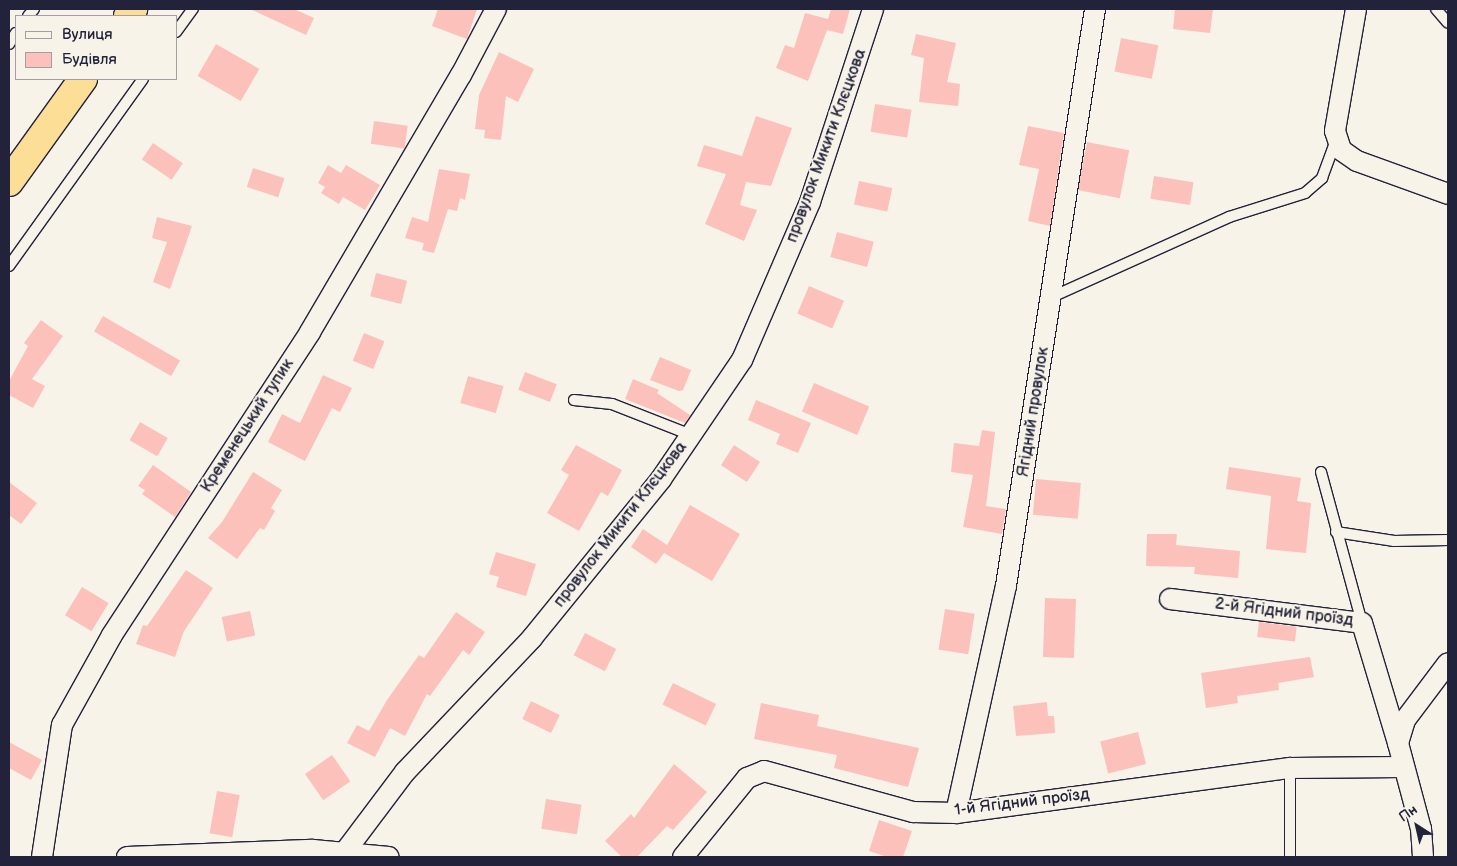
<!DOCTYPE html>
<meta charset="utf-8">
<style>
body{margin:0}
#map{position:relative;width:1457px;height:866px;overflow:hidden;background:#f7f3e8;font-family:"Balsamiq Sans",sans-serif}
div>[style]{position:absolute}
.building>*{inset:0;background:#fdc1bb;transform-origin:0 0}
.roads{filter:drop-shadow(1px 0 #22223b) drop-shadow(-1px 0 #22223b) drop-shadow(0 1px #22223b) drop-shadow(0 -1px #22223b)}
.lane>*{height:10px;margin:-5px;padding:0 5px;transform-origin:5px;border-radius:5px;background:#f7f3e8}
.street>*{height:20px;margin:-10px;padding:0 10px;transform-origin:10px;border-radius:10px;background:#f7f3e8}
.highway>*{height:28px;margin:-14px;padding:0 14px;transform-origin:14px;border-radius:14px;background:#fcde96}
span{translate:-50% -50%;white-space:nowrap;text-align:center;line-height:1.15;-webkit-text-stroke:4px #f7f3e8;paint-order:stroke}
.street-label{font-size:16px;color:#22223b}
.frame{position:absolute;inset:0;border:10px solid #22223b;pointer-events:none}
.legend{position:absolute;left:15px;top:15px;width:162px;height:65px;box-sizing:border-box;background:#f7f3e8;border:1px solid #a29fa3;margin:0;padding:6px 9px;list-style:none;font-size:15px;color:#22223b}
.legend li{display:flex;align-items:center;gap:10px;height:25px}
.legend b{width:25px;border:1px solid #a29fa3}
.north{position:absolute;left:1392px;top:801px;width:50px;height:50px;-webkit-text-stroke:4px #f7f3e8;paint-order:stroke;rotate:325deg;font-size:14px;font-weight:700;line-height:20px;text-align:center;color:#22223b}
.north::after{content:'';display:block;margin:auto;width:18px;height:22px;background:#22223b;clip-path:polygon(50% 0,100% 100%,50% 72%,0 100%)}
</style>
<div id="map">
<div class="building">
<div style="clip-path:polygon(250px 9px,294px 9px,314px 18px,306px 35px)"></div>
<div style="clip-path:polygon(438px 9px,477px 9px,467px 39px,432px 26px)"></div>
<div style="clip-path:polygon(831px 9px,850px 9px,843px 34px,827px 30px,808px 81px,776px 68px,785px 45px,794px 48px,805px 13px,828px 19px)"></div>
<div style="clip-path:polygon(1175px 9px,1213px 9px,1210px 33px,1173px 29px)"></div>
<div style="clip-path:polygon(916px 34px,956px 43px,947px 82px,960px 84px,958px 106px,919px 102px,924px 58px,911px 55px)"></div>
<div style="left:1121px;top:38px;width:38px;height:34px;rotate:11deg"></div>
<div style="left:216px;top:44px;width:50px;height:37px;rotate:30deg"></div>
<div style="clip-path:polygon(499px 52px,534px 69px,518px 102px,506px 96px,501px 140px,484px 138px,485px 130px,475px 129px,479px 95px)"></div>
<div style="left:875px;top:104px;width:37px;height:28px;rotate:9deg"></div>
<div style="clip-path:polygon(756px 116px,792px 128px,771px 186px,746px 182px,740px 205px,757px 210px,744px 241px,705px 224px,726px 174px,697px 166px,704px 145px,742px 156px)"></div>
<div style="left:374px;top:121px;width:34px;height:23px;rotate:8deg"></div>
<div style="clip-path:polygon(1028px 126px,1064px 133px,1050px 226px,1028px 221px,1039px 169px,1019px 165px)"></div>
<div style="left:1087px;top:142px;width:43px;height:49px;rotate:11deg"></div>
<div style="left:153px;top:143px;width:36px;height:20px;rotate:34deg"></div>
<div style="clip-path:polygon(328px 165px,341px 173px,346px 165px,380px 185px,365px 210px,343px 197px,339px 204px,321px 193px,325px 187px,318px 183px)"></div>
<div style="left:253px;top:168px;width:33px;height:20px;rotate:18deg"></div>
<div style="clip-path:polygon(439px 169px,470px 174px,465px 200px,460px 198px,457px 211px,448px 209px,434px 253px,422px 250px,424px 243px,405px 238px,412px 217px,428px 222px)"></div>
<div style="left:1154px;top:176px;width:40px;height:23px;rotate:9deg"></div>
<div style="left:859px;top:181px;width:34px;height:24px;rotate:12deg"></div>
<div style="clip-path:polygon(157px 217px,192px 226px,170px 289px,153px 282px,167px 242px,152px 238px)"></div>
<div style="left:837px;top:232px;width:38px;height:26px;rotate:15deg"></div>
<div style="left:376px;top:273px;width:32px;height:24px;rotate:14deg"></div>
<div style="left:809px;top:286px;width:38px;height:30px;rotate:23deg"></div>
<div style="left:103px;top:316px;width:89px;height:18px;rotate:30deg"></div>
<div style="clip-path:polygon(41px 320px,63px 336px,32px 379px,45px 386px,33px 408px,9px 395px,9px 381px,28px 346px,24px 343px)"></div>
<div style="left:364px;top:333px;width:22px;height:30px;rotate:22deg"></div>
<div style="clip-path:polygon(660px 357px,691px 370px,683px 390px,679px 391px,650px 380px)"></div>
<div style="left:525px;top:372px;width:34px;height:19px;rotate:21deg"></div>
<div style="clip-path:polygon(323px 375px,352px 388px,340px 412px,332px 408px,305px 461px,268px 442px,282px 414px,300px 423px)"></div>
<div style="left:468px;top:376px;width:37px;height:28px;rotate:16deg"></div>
<div style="clip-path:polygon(633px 379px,659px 390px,657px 393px,690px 415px,685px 423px,625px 399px)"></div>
<div style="left:814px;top:383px;width:60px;height:31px;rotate:23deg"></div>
<div style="clip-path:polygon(756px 400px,811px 423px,798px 453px,776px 444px,780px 434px,748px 420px)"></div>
<div style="left:140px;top:422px;width:32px;height:21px;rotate:30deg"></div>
<div style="clip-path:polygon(982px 430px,995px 432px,986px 506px,1006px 509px,1002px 534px,963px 527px,973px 475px,951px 472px,954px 443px,979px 446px)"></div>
<div style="clip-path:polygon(576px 445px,622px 470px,608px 496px,601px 492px,579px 531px,547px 513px,569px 475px,561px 470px)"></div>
<div style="left:734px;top:445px;width:31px;height:24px;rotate:33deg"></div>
<div style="clip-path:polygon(153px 465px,191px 492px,175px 517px,142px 494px,145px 490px,138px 486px)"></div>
<div style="clip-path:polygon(1229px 467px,1301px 478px,1297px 501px,1311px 503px,1306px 553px,1266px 549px,1271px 496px,1226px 489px)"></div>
<div style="clip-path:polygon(253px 472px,282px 490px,271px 508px,275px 511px,264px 530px,260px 528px,237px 559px,208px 538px,222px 522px)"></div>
<div style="left:1036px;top:479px;width:45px;height:36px;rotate:5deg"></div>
<div style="clip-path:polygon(9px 482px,37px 503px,21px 524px,9px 515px)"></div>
<div style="clip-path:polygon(690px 505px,740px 534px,712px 581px,664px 553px,656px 564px,631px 547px,643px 529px,667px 545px)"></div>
<div style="clip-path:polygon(1147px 534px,1177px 534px,1176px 545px,1240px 551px,1238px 578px,1194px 574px,1195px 567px,1146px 566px)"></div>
<div style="clip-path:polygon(496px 552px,536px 564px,526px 596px,496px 587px,499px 577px,489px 574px)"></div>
<div style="clip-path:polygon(186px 570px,213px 588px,184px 631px,175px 657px,136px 644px,143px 625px,147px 626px)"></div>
<div style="left:82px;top:587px;width:31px;height:33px;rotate:31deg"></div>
<div style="left:1045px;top:598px;width:31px;height:59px;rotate:2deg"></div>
<div style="left:945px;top:609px;width:30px;height:41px;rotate:9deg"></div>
<div style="left:250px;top:611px;width:25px;height:29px;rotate:78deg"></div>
<div style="clip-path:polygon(456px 612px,485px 632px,469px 655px,463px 650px,430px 696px,427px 694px,405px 736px,390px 728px,375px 757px,347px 743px,357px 725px,369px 731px,387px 700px,419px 655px,424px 658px)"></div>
<div style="left:1259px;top:622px;width:38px;height:15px;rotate:7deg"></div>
<div style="left:585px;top:633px;width:35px;height:25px;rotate:27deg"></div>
<div style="clip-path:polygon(1310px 657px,1314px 677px,1278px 683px,1279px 690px,1237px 696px,1238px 703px,1206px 708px,1201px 673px)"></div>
<div style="left:673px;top:683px;width:48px;height:24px;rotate:26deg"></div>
<div style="left:531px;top:701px;width:32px;height:20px;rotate:26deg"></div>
<div style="clip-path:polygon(1047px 702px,1048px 716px,1054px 716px,1055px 733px,1016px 736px,1013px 706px)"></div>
<div style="clip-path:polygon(761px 703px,819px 715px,817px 726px,919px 748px,908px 787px,834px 768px,837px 755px,754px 739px)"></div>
<div style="left:1138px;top:732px;width:33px;height:39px;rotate:76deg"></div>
<div style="clip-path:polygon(9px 742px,42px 760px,31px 780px,9px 768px)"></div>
<div style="left:332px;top:755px;width:32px;height:33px;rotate:55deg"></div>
<div style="clip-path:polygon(674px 764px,707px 792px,673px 830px,667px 826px,637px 857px,622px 857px,605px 841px,631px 814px,634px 818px)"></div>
<div style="left:217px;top:791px;width:23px;height:43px;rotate:10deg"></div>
<div style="left:546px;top:799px;width:36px;height:30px;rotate:9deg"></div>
<div style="clip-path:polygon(879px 820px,912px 831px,903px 857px,887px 857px,869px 851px)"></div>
</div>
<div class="roads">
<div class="lane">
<div style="left:1436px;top:9px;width:18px;rotate:49deg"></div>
<div style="left:28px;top:16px;width:9px;rotate:-49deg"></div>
<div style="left:176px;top:32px;width:29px;rotate:-54deg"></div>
<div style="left:9px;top:44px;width:13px;rotate:-58deg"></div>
<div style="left:9px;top:266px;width:230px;rotate:-54.4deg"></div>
<div style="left:1052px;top:297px;width:194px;rotate:-24.3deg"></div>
<div style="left:1229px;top:217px;width:80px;rotate:-17.5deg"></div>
<div style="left:1305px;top:193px;width:23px;rotate:-41deg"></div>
<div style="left:1322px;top:178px;width:40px;rotate:-69.8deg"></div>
<div style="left:574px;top:400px;width:38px;rotate:6deg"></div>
<div style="left:612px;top:404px;width:85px;rotate:21.4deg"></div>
<div style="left:1321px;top:472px;width:156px;rotate:74.8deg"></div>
<div style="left:1336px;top:532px;width:59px;rotate:8.8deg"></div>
<div style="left:1394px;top:541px;width:54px;rotate:-1.1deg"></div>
<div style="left:1290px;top:768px;width:89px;rotate:90deg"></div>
</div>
<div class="street">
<div style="left:1356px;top:9px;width:124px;rotate:99.8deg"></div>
<div style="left:1335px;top:131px;width:20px;rotate:72deg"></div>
<div style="left:1341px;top:150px;width:19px;rotate:35deg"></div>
<div style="left:1357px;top:161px;width:97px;rotate:19.9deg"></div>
<div style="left:1170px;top:599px;width:193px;rotate:7.1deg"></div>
<div style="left:1362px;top:623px;width:125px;rotate:73.3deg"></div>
<div style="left:956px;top:813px;width:232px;rotate:-77.6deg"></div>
<div style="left:1006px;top:586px;width:584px;rotate:-81.23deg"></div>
<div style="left:344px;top:853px;width:101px;rotate:-53deg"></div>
<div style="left:405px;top:772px;width:185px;rotate:-46.5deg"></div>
<div style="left:532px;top:638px;width:205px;rotate:-50.9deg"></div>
<div style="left:661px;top:479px;width:144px;rotate:-55.8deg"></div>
<div style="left:742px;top:360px;width:172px;rotate:-66.7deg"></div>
<div style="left:810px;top:202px;width:203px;rotate:-71.9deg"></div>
<div style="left:42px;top:857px;width:134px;rotate:-81.4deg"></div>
<div style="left:62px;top:725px;width:103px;rotate:-60.9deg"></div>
<div style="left:112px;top:635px;width:362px;rotate:-56.8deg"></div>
<div style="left:310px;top:332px;width:298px;rotate:-59.6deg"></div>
<div style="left:461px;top:75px;width:75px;rotate:-62.1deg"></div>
<div style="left:127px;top:857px;width:186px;rotate:-2.2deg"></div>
<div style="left:313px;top:850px;width:76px;rotate:5.3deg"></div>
<div style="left:683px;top:857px;width:102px;rotate:-51deg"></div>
<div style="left:747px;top:778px;width:18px;rotate:-22deg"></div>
<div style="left:764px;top:771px;width:155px;rotate:15.4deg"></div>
<div style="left:913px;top:812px;width:43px;rotate:1.3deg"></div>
<div style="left:956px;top:813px;width:337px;rotate:-7.7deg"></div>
<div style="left:1290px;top:768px;width:113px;rotate:-0.5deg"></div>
<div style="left:1423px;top:857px;width:28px;rotate:-94deg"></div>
<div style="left:1421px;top:829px;width:89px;rotate:-105deg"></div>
<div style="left:1398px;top:743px;width:24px;rotate:-73deg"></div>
<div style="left:1405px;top:720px;width:71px;rotate:-53deg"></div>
</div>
<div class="highway">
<div style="left:128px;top:16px;width:9px;rotate:-54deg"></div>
<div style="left:9px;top:182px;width:127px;rotate:-54.3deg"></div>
</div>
</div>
<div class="street-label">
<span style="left:827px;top:146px;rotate:-70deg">провулок Микити Клєцкова</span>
<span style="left:1034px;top:412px;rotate:-81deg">Ягідний провулок</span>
<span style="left:248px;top:426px;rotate:-57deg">Кременецький тупик</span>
<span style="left:621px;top:525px;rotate:-52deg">провулок Микити Клєцкова</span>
<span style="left:1284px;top:613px;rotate:7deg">2-й Ягідний проїзд</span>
<span style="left:1022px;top:803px;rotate:-7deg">1-й Ягідний проїзд</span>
</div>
<div class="frame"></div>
<ul class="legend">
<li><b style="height:6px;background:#f7f3e8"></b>Вулиця</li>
<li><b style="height:14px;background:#fdc1bb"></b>Будівля</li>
</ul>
<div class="north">Пн</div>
</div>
